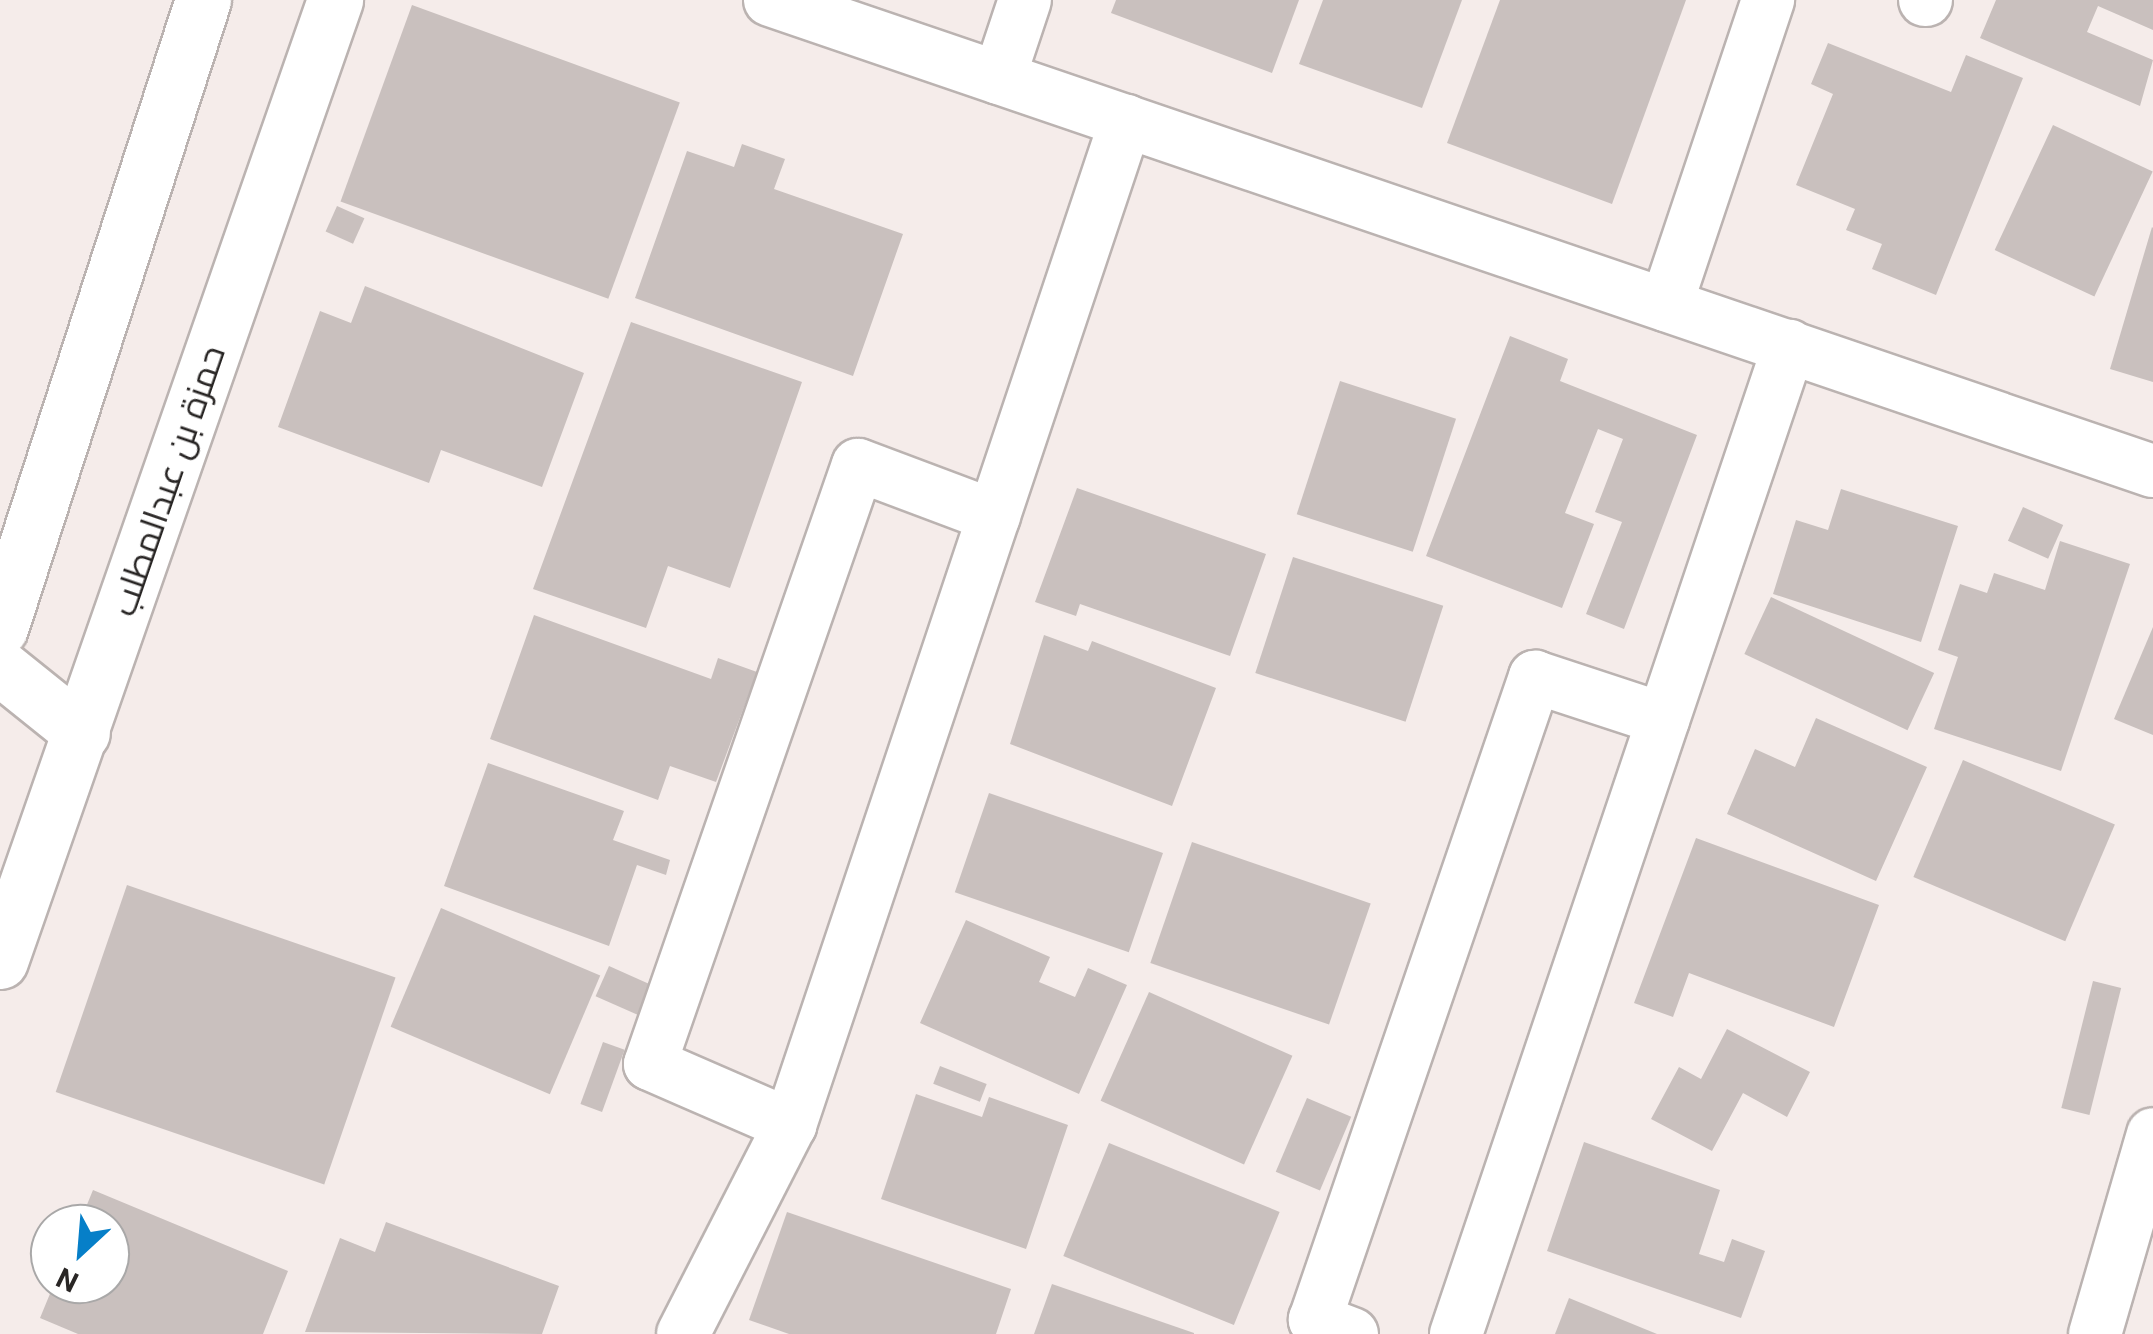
<!DOCTYPE html>
<meta charset="utf-8">
<style>
body{margin:0}
#map{position:relative;width:2153px;height:1334px;overflow:hidden;background:#f5ecea;font-family:Roboto,Cairo,sans-serif}
div>[style]{position:absolute}
.building>*{inset:0;background:#c9c0be;transform-origin:0 0}
.roads{filter:drop-shadow(2px 0 #bbb3b1) drop-shadow(-2px 0 #bbb3b1) drop-shadow(0 2px #bbb3b1) drop-shadow(0 -2px #bbb3b1)}
.minor>*{height:52px;margin:-26px;padding:0 26px;transform-origin:26px;border-radius:26px;background:#fff}
.tertiary>*{height:55px;margin:-27.5px;padding:0 27.5px;transform-origin:27.5px;border-radius:27.5px;background:#fff}
span{translate:-50% -50%;white-space:nowrap;text-align:center;line-height:1.15;-webkit-text-stroke:8px #fff;paint-order:stroke}
.street-label{font-size:35px;color:#292625}
.north{position:absolute;left:30px;top:1204px;width:100px;height:100px;box-sizing:border-box;background:#fff;border:2px solid #a9a8a8;border-radius:50%;rotate:206deg;font-size:28px;font-weight:700;line-height:40px;text-align:center;color:#292625}
.north::after{content:'';display:block;margin:auto;width:35px;height:45px;background:#067fc8;clip-path:polygon(50% 0,100% 100%,50% 72%,0 100%)}
</style>
<div id="map">
<div class="building">
<div style="clip-path:polygon(1116px 0,1299px 0,1272px 73px,1111px 13px)"></div>
<div style="clip-path:polygon(1323px 0,1462px 0,1422px 108px,1299px 64px)"></div>
<div style="clip-path:polygon(1500px 0,1686px 0,1612px 204px,1447px 143px)"></div>
<div style="clip-path:polygon(1996px 0,2153px 0,2153px 30px,2098px 6px,2087px 32px,2153px 60px,2140px 106px,1980px 38px)"></div>
<div style="left:412px;top:5px;width:285px;height:209px;rotate:20deg"></div>
<div style="clip-path:polygon(1828px 43px,1951px 92px,1966px 55px,2023px 78px,1936px 295px,1872px 269px,1882px 244px,1846px 230px,1855px 209px,1796px 185px,1833px 94px,1811px 84px)"></div>
<div style="left:2053px;top:125px;width:110px;height:138px;rotate:25deg"></div>
<div style="clip-path:polygon(742px 144px,785px 159px,774px 189px,903px 234px,853px 376px,635px 298px,687px 151px,734px 167px)"></div>
<div style="left:337px;top:206px;width:30px;height:28px;rotate:24deg"></div>
<div style="clip-path:polygon(2152px 227px,2153px 228px,2153px 382px,2110px 369px)"></div>
<div style="clip-path:polygon(365px 286px,584px 373px,542px 487px,441px 450px,429px 483px,278px 427px,320px 311px,351px 323px)"></div>
<div style="clip-path:polygon(631px 322px,802px 382px,730px 588px,668px 566px,646px 628px,533px 589px)"></div>
<div style="clip-path:polygon(1510px 336px,1568px 359px,1560px 381px,1697px 435px,1624px 629px,1586px 614px,1622px 522px,1595px 512px,1623px 439px,1598px 429px,1565px 513px,1594px 524px,1562px 608px,1426px 556px)"></div>
<div style="left:1340px;top:381px;width:122px;height:140px;rotate:18deg"></div>
<div style="clip-path:polygon(1077px 488px,1266px 554px,1230px 656px,1080px 604px,1076px 616px,1035px 602px)"></div>
<div style="clip-path:polygon(1841px 489px,1958px 526px,1921px 642px,1773px 594px,1796px 520px,1828px 530px)"></div>
<div style="left:2023px;top:507px;width:44px;height:37px;rotate:24deg"></div>
<div style="clip-path:polygon(2060px 541px,2130px 564px,2061px 771px,1934px 729px,1958px 657px,1938px 650px,1960px 584px,1987px 593px,1994px 573px,2045px 590px)"></div>
<div style="left:1293px;top:557px;width:158px;height:122px;rotate:18deg"></div>
<div style="left:1771px;top:597px;width:180px;height:63px;rotate:25deg"></div>
<div style="clip-path:polygon(534px 615px,711px 679px,718px 658px,757px 672px,716px 782px,670px 766px,658px 800px,490px 739px)"></div>
<div style="clip-path:polygon(2153px 627px,2153px 735px,2114px 719px)"></div>
<div style="clip-path:polygon(1044px 635px,1088px 651px,1092px 641px,1216px 688px,1172px 806px,1010px 744px)"></div>
<div style="clip-path:polygon(1816px 718px,1927px 767px,1876px 881px,1727px 814px,1755px 749px,1795px 767px)"></div>
<div style="left:1963px;top:760px;width:165px;height:127px;rotate:23deg"></div>
<div style="clip-path:polygon(488px 763px,624px 811px,613px 840px,670px 860px,666px 875px,637px 865px,609px 946px,444px 886px)"></div>
<div style="left:989px;top:793px;width:184px;height:105px;rotate:19deg"></div>
<div style="clip-path:polygon(1696px 838px,1879px 905px,1834px 1027px,1689px 973px,1673px 1017px,1634px 1003px)"></div>
<div style="left:1192px;top:842px;width:189px;height:128px;rotate:19deg"></div>
<div style="left:127px;top:885px;width:284px;height:219px;rotate:19deg"></div>
<div style="left:441px;top:908px;width:173px;height:129px;rotate:23deg"></div>
<div style="clip-path:polygon(966px 920px,1050px 957px,1039px 982px,1075px 997px,1088px 968px,1127px 985px,1079px 1094px,920px 1023px)"></div>
<div style="left:609px;top:966px;width:49px;height:33px;rotate:24deg"></div>
<div style="left:2093px;top:981px;width:29px;height:131px;rotate:14deg"></div>
<div style="left:1149px;top:992px;width:157px;height:119px;rotate:24deg"></div>
<div style="clip-path:polygon(1727px 1029px,1810px 1072px,1787px 1117px,1743px 1093px,1712px 1151px,1651px 1119px,1679px 1067px,1701px 1079px)"></div>
<div style="left:603px;top:1042px;width:23px;height:66px;rotate:20deg"></div>
<div style="left:940px;top:1066px;width:50px;height:19px;rotate:21deg"></div>
<div style="clip-path:polygon(916px 1094px,982px 1117px,989px 1097px,1068px 1125px,1026px 1249px,881px 1199px)"></div>
<div style="left:1307px;top:1098px;width:48px;height:80px;rotate:23deg"></div>
<div style="clip-path:polygon(1584px 1142px,1720px 1190px,1699px 1254px,1724px 1262px,1732px 1239px,1765px 1251px,1741px 1318px,1547px 1251px)"></div>
<div style="left:1109px;top:1143px;width:184px;height:122px;rotate:22deg"></div>
<div style="clip-path:polygon(93px 1190px,288px 1271px,263px 1334px,78px 1334px,40px 1318px,54px 1284px,110px 1284px,110px 1224px,79px 1224px)"></div>
<div style="clip-path:polygon(787px 1212px,1011px 1289px,996px 1334px,789px 1334px,749px 1320px)"></div>
<div style="clip-path:polygon(386px 1222px,559px 1286px,542px 1334px,305px 1332px,340px 1238px,375px 1252px)"></div>
<div style="clip-path:polygon(1052px 1284px,1194px 1333px,1194px 1334px,1034px 1334px)"></div>
<div style="clip-path:polygon(1569px 1298px,1657px 1334px,1555px 1334px)"></div>
</div>
<div class="roads">
<div class="minor">
<div style="left:770px;top:0;width:1461px;rotate:18.81deg"></div>
<div style="left:1925px;top:0;width:1px"></div>
<div style="left:999px;top:78px;width:82px;rotate:-71.6deg"></div>
<div style="left:1666px;top:305px;width:322px;rotate:-71.5deg"></div>
<div style="left:994px;top:516px;width:145px;rotate:-159.4deg"></div>
<div style="left:858px;top:465px;width:634px;rotate:109.15deg"></div>
<div style="left:650px;top:1064px;width:153px;rotate:23.5deg"></div>
<div style="left:790px;top:1125px;width:1059px;rotate:-71.5deg"></div>
<div style="left:683px;top:1334px;width:235px;rotate:-62.9deg"></div>
<div style="left:1352px;top:1334px;width:40px;rotate:-159deg"></div>
<div style="left:1315px;top:1320px;width:680px;rotate:-71.11deg"></div>
<div style="left:1535px;top:677px;width:135px;rotate:18.2deg"></div>
<div style="left:1456px;top:1334px;width:1043px;rotate:-71.37deg"></div>
<div style="left:2095px;top:1334px;width:208px;rotate:-73.8deg"></div>
</div>
<div class="tertiary">
<div style="left:0;top:628px;width:660px;rotate:-72.09deg"></div>
<div style="left:0;top:667px;width:105px;rotate:38.8deg"></div>
<div style="left:0;top:961px;width:1018px;rotate:-70.78deg"></div>
</div>
</div>
<div class="street-label">
<span style="left:169px;top:481px;rotate:-71deg">حمزة بن عبدالمطلب</span>
</div>
<div class="north">N</div>
</div>
